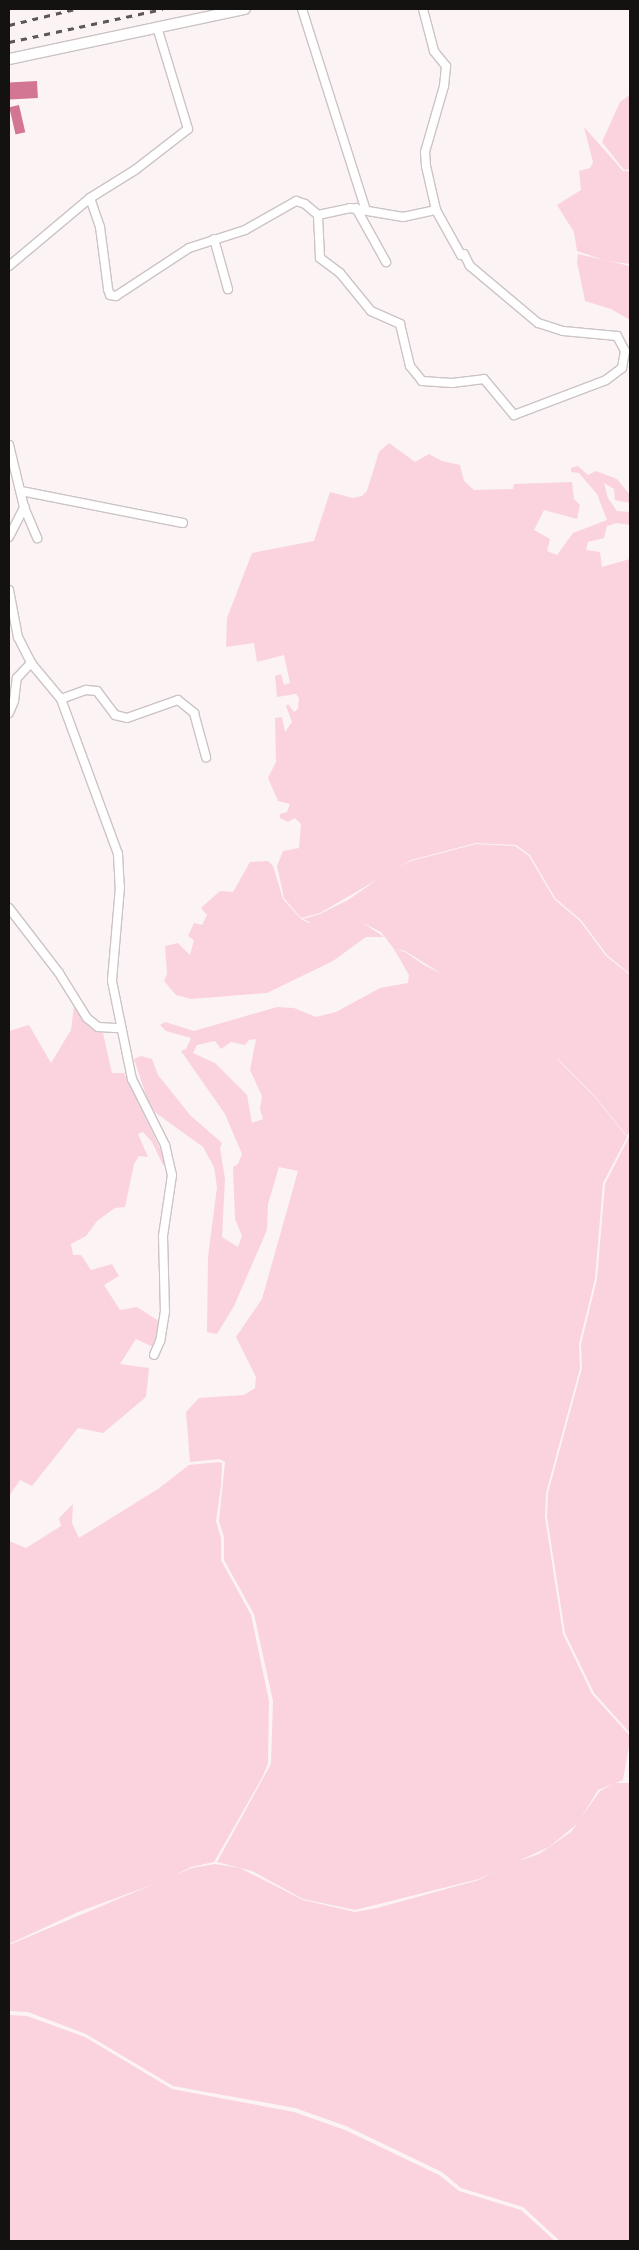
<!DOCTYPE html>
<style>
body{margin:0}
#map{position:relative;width:639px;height:2250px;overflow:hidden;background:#fcf3f5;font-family:"Open Sans",sans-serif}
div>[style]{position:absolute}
.green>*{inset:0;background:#fad3de}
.water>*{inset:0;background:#d27694;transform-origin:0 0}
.roads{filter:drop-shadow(1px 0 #ccc3c5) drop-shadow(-1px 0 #ccc3c5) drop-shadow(0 1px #ccc3c5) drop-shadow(0 -1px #ccc3c5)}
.street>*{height:8px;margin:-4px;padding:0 4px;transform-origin:4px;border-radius:4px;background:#fff}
.secondary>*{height:10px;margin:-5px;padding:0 5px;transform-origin:5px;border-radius:5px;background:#fff}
.rail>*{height:2.5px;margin-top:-1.25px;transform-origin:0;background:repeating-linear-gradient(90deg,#5c5758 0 6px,transparent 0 12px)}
span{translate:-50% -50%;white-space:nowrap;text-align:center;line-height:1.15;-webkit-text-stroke:4px #fcf3f5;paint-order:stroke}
.frame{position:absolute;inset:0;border:10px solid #141111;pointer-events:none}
</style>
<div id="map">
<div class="green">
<div style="clip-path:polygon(630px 95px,630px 169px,624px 170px,602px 142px,620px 102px)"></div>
<div style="clip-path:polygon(584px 127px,623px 171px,630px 171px,630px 264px,607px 261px,577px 251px,574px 232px,557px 205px,581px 190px,579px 171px,590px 168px,593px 162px)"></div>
<div style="clip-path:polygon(578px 254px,630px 266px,630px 320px,611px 309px,585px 301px,577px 262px)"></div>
<div style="clip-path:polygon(389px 443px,415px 462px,429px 454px,442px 461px,460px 465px,464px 481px,474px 490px,513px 489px,514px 484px,572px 482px,574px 499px,580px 505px,577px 519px,544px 510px,534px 530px,550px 539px,547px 551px,557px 555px,573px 533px,607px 520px,597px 494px,579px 473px,571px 472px,571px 468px,578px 466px,588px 475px,596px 471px,617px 479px,630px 495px,630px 503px,615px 500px,614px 489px,604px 483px,608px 498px,617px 511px,630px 512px,630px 525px,617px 523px,607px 526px,604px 538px,588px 542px,586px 550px,600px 552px,602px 567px,630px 559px,630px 974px,607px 955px,581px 920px,555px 898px,530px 855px,516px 845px,476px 843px,411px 860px,320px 913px,301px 918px,284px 898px,277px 866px,283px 851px,299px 848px,301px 824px,295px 818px,288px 822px,280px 818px,280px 814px,287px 812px,290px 804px,278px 801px,268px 778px,276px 762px,275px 718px,282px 717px,285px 732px,292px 722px,286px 706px,288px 704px,294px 712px,298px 709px,299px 698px,296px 694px,277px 697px,275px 676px,281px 674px,284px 685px,290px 683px,284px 655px,257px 662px,254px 643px,226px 647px,227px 618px,252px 553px,314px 541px,330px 492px,353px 498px,362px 496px,367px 491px,379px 452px)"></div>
<div style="clip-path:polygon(evenodd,476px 844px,515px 846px,529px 856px,554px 899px,580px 921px,606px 956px,630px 975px,630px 1131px,627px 1136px,593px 1094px,560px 1061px,557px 1059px,593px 1095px,627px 1137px,603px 1183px,595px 1279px,579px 1344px,580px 1368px,546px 1493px,545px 1517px,563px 1634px,592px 1694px,630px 1736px,630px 1740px,623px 1780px,598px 1790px,578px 1823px,549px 1847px,479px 1879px,355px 1910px,303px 1899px,252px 1871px,217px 1862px,271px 1764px,273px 1701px,254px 1614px,224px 1560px,224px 1537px,219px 1521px,225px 1462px,220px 1459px,190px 1462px,186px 1412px,199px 1398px,244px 1395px,255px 1388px,256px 1377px,236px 1337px,262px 1299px,298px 1171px,279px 1167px,268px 1204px,267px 1230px,234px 1306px,217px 1334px,207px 1332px,208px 1257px,217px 1187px,214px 1167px,203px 1147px,156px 1113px,149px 1104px,134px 1059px,141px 1056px,152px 1059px,158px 1075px,190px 1115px,222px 1143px,220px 1148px,225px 1179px,222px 1237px,238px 1247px,242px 1236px,235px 1219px,233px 1167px,238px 1164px,242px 1154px,225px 1114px,181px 1051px,186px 1049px,191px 1038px,166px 1031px,160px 1025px,165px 1022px,194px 1031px,277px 1007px,294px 1008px,316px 1017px,336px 1012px,380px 988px,408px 983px,409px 975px,394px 949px,405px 952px,424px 965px,442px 974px,405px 951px,394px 949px,381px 932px,363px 923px,384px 937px,366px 937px,333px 961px,267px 993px,191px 999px,176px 995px,164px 981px,167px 974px,165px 946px,178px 943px,190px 955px,194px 940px,188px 936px,194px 923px,202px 925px,207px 915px,201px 908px,220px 891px,233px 892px,250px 862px,268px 861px,273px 866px,283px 899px,301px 919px,309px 923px,311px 923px,303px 919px,320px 914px,348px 900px,387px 873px,411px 861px,476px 844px,256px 1039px,250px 1070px,262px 1096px,260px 1109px,263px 1119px,252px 1123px,247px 1095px,215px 1063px,193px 1053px,197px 1045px,215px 1041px,221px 1049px,231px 1042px,245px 1045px,249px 1040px,256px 1039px)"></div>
<div style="clip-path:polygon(74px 1006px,90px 1028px,103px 1033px,112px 1073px,124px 1073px,167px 1163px,163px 1165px,152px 1142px,143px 1132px,138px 1134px,148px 1157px,139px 1156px,134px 1164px,125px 1207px,115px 1208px,97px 1221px,86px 1236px,71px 1244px,73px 1255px,81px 1255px,91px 1270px,112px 1264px,119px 1276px,104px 1285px,120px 1310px,137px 1307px,160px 1322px,153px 1347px,136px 1339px,120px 1364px,149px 1368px,146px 1397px,103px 1433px,78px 1428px,32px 1486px,20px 1480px,9px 1496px,9px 1031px,29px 1025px,51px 1063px,71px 1030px)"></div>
<div style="clip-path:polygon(630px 1135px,630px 1733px,594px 1693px,565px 1633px,547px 1517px,548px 1493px,582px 1368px,581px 1344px,597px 1279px,605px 1184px)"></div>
<div style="clip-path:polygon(219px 1462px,222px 1463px,221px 1486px,216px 1521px,221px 1538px,221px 1560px,251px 1615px,269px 1701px,268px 1763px,263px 1776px,214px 1862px,191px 1867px,168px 1879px,78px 1912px,9px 1944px,9px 1541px,26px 1548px,61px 1526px,59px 1518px,73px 1504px,72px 1523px,79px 1538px,158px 1489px,189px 1465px)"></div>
<div style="clip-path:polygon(615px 1783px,630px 1783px,630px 2241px,560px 2241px,523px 2207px,461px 2188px,442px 2172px,346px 2126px,295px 2108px,173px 2086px,86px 2034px,28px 2012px,9px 2011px,9px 1945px,192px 1868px,215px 1864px,240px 1868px,303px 1900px,355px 1912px,377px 1908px,479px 1880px,507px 1865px,539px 1854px,571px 1832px,600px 1791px)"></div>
<div style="clip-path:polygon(9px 2015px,27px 2016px,85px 2037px,172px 2089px,294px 2112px,345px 2130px,439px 2175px,459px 2191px,521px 2210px,555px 2241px,9px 2241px)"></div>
</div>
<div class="water">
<div style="left:37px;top:81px;width:17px;height:28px;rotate:87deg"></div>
<div style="left:19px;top:105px;width:28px;height:10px;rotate:77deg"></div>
</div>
<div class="roads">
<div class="street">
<div style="left:302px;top:9px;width:209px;rotate:72.4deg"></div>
<div style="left:90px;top:198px;width:31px;rotate:71deg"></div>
<div style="left:100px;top:227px;width:63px;rotate:82.6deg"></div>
<div style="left:108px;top:289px;width:6px;rotate:72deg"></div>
<div style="left:110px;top:295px;width:6px;rotate:9deg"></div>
<div style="left:116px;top:296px;width:87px;rotate:-33.3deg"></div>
<div style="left:189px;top:248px;width:59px;rotate:-17.8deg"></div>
<div style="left:245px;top:230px;width:59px;rotate:-29.6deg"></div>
<div style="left:296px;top:201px;width:9px;rotate:18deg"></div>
<div style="left:305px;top:204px;width:17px;rotate:40deg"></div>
<div style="left:318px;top:215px;width:33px;rotate:-12deg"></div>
<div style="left:350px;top:208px;width:54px;rotate:9.6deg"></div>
<div style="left:403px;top:217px;width:34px;rotate:-12deg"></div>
<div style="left:356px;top:208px;width:62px;rotate:60.9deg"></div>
<div style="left:318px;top:215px;width:43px;rotate:87.3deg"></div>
<div style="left:320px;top:258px;width:25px;rotate:37deg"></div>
<div style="left:340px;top:273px;width:49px;rotate:50.8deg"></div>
<div style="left:371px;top:311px;width:32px;rotate:24deg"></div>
<div style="left:400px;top:324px;width:43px;rotate:76.6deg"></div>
<div style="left:410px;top:366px;width:19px;rotate:51deg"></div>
<div style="left:422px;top:381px;width:30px;rotate:4deg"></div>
<div style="left:452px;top:383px;width:32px;rotate:-7deg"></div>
<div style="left:484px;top:379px;width:47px;rotate:50.2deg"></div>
<div style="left:514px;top:415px;width:98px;rotate:-20.8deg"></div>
<div style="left:606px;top:380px;width:20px;rotate:-37deg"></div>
<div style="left:622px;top:368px;width:17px;rotate:-80deg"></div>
<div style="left:625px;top:351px;width:17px;rotate:-118deg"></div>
<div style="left:617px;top:336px;width:54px;rotate:-174.7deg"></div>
<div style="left:563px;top:331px;width:26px;rotate:-162deg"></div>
<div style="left:538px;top:323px;width:89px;rotate:-140deg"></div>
<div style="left:470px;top:266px;width:13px;rotate:-117deg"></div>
<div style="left:464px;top:254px;width:3px;rotate:162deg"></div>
<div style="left:461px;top:255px;width:51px;rotate:-119.1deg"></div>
<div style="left:436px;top:210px;width:45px;rotate:-102.8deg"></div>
<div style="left:426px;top:166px;width:14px;rotate:-94deg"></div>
<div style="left:425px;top:152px;width:69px;rotate:-73.9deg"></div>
<div style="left:444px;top:86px;width:20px;rotate:-84deg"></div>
<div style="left:446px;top:66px;width:19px;rotate:-129deg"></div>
<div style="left:434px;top:51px;width:43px;rotate:-104.7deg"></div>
<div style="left:214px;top:239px;width:52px;rotate:74.4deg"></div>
<div style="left:9px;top:266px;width:106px;rotate:-40deg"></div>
<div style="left:90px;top:198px;width:53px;rotate:-31.9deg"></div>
<div style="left:135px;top:170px;width:67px;rotate:-37.7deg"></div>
<div style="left:188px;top:129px;width:107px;rotate:-106.9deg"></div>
<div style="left:9px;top:445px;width:64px;rotate:76.4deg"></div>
<div style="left:24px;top:507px;width:34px;rotate:67deg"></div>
<div style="left:21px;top:491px;width:165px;rotate:11.2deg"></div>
<div style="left:9px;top:537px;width:34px;rotate:-63deg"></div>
<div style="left:9px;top:590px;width:48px;rotate:79.2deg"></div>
<div style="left:18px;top:637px;width:29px;rotate:63deg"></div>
<div style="left:31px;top:663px;width:47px;rotate:50.2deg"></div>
<div style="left:61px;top:699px;width:165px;rotate:69.8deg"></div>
<div style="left:118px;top:854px;width:33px;rotate:87deg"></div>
<div style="left:120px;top:887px;width:94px;rotate:94.9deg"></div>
<div style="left:112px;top:981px;width:100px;rotate:78.5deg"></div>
<div style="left:132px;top:1079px;width:74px;rotate:63.4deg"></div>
<div style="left:165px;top:1145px;width:31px;rotate:77deg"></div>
<div style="left:172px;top:1175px;width:62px;rotate:98.4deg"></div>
<div style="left:163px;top:1236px;width:75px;rotate:88.5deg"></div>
<div style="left:165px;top:1311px;width:30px;rotate:99deg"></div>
<div style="left:160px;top:1341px;width:15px;rotate:113deg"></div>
<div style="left:61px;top:699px;width:27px;rotate:-20deg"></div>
<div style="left:86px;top:690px;width:11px;rotate:5deg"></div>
<div style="left:97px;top:691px;width:30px;rotate:53deg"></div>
<div style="left:115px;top:715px;width:12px;rotate:14deg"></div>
<div style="left:127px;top:718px;width:54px;rotate:-19.4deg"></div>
<div style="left:178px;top:700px;width:21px;rotate:39deg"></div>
<div style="left:194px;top:713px;width:46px;rotate:74.7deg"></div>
<div style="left:9px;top:713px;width:13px;rotate:-67deg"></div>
<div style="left:14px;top:701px;width:23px;rotate:-83deg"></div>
<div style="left:17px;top:678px;width:21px;rotate:-47deg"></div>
<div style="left:9px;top:908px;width:82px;rotate:52.4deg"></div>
<div style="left:59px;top:973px;width:53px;rotate:58.1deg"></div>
<div style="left:87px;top:1018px;width:14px;rotate:39deg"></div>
<div style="left:98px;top:1027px;width:22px;rotate:3deg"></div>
</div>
<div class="secondary">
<div style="left:9px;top:59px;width:241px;rotate:-12deg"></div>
</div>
</div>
<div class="rail">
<div style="left:9px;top:25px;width:68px;rotate:-13.6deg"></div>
<div style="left:9px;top:42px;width:157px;rotate:-12.1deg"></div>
</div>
<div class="frame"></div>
</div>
